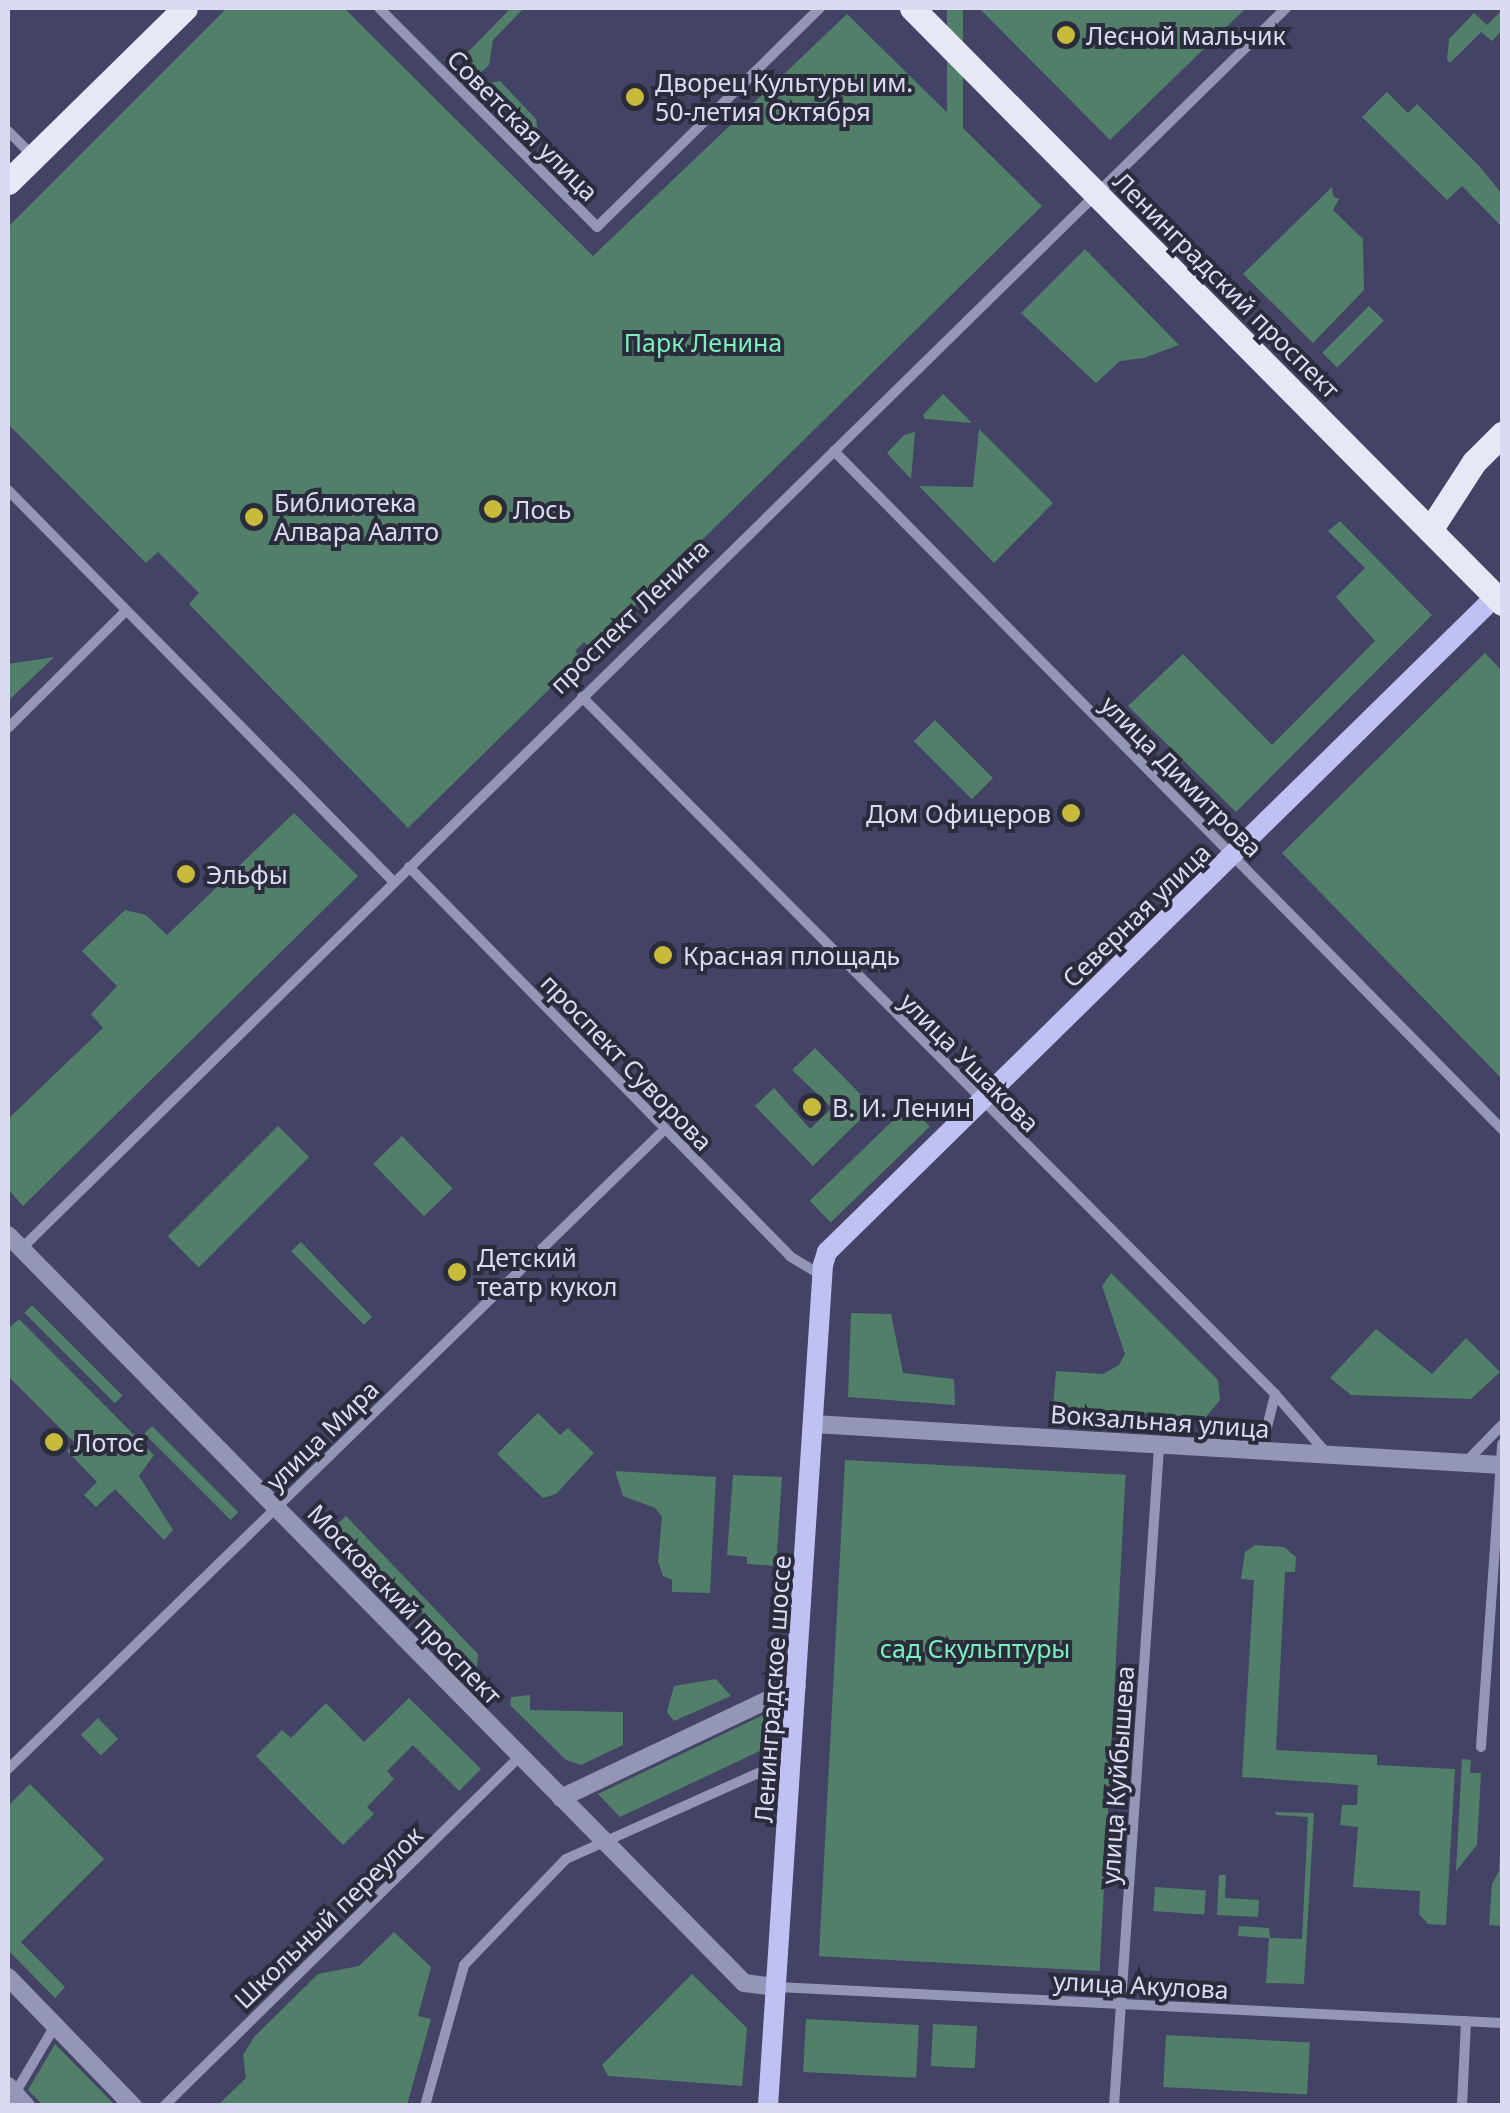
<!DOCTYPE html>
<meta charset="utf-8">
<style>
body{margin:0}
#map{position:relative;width:1510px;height:2113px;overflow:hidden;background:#434365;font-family:"Noto Sans",sans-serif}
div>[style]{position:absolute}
.green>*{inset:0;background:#517f69;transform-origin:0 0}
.minor>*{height:10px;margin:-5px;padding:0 5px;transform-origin:5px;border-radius:5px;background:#9496b5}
.tertiary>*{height:18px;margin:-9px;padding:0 9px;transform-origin:9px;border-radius:9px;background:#9496b5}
.secondary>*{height:20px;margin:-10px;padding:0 10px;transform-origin:10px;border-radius:10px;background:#c0c1f3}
.primary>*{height:25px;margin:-12.5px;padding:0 12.5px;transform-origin:12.5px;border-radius:12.5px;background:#e7e8f5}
.dots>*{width:28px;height:28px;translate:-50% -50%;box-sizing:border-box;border:5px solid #2b2c3b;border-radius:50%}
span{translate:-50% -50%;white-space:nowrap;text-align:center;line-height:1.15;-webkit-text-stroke:8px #2b2c3b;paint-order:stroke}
.poi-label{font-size:25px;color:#dadbf0}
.left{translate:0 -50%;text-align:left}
.right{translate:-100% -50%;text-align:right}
.street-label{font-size:25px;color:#dadbf0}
.park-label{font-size:25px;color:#7af0bd}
.frame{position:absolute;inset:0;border:10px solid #dadbf0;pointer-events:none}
</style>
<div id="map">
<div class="green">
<div style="clip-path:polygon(227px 8px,344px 8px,593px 256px,847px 14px,1042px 206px,591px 649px,584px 642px,575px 651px,581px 658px,408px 828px,189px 604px,199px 593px,158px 552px,146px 563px,8px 424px,8px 227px)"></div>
<div style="clip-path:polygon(511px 8px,524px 8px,493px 40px,489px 65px,478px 75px,462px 58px)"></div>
<div style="left:947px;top:8px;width:16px;height:168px"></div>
<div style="clip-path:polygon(979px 8px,1246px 8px,1110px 140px)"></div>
<div style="clip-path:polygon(1502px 10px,1502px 30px,1492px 41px,1481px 32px,1450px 63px,1447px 60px,1449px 39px,1474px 13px,1487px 25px)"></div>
<div style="clip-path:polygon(500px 81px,536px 119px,539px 140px,486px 84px)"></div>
<div style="clip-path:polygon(1387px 92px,1408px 113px,1417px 104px,1480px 167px,1502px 194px,1502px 227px,1462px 186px,1447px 200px,1362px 117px)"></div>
<div style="clip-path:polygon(1332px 187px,1333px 196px,1339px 199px,1333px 210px,1363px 239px,1364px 290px,1313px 343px,1243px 274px)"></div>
<div style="clip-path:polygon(1085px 249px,1179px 345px,1144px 358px,1120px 361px,1096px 383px,1021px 313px)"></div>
<div style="left:1369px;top:306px;width:21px;height:66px;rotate:45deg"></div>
<div style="clip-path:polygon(943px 394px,972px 423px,925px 419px,923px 415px)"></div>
<div style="clip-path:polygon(979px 429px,1053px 503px,994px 563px,919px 486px,973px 487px)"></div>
<div style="clip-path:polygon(915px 432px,911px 479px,887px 453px,904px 435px)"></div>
<div style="clip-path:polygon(1340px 521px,1432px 615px,1236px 812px,1128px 706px,1183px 654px,1272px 745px,1375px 641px,1336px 597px,1365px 568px,1328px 531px)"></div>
<div style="clip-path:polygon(1485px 653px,1502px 671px,1502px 1079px,1282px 853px)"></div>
<div style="clip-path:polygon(54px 657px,8px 701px,8px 664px)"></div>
<div style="left:935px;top:720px;width:82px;height:30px;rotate:45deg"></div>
<div style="clip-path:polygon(294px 813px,358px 876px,23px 1206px,8px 1189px,8px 1119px,103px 1028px,91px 1014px,117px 986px,82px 951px,125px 910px,146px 915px,167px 935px)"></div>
<div style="clip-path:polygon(815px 1048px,873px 1107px,813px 1166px,755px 1106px,774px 1088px,810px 1129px,832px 1108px,792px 1070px)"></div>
<div style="left:909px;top:1105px;width:30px;height:138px;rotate:46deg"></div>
<div style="left:278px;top:1126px;width:44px;height:156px;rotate:45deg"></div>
<div style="left:402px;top:1136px;width:73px;height:40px;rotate:46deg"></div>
<div style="clip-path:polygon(301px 1242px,372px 1317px,364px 1325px,291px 1251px)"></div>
<div style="clip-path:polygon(1111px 1273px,1218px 1380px,1220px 1400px,1205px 1418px,1053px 1406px,1056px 1371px,1103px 1374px,1119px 1365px,1125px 1354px,1102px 1286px)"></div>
<div style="left:32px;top:1305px;width:128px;height:11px;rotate:45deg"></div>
<div style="clip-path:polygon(851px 1313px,891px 1314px,903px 1373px,954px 1379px,955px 1405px,848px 1397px)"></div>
<div style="clip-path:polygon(19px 1319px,154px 1455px,139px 1476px,173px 1530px,164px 1540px,115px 1489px,96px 1507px,84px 1495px,97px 1482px,67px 1451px,75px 1443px,8px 1376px,8px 1329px)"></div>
<div style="clip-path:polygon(1376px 1329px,1432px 1374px,1466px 1338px,1500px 1372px,1471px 1399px,1351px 1395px,1330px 1378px)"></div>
<div style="clip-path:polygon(538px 1413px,560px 1435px,568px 1428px,594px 1453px,556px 1494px,543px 1498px,497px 1454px)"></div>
<div style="left:152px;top:1426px;width:122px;height:11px;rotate:45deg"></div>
<div style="left:845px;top:1460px;width:281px;height:497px;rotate:3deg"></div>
<div style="clip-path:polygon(615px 1471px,716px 1477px,710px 1593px,672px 1592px,672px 1580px,663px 1576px,658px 1561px,662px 1517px,655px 1508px,623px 1496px)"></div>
<div style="clip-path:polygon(733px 1475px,782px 1477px,776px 1566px,747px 1564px,747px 1557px,727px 1555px)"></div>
<div style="clip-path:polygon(346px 1516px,478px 1654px,477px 1669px,336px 1525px)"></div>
<div style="clip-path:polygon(1255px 1545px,1284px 1547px,1296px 1557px,1295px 1572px,1285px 1572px,1276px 1750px,1377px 1755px,1377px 1765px,1455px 1769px,1446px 1925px,1428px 1924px,1419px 1914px,1420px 1891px,1353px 1887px,1358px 1827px,1340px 1825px,1342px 1805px,1357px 1805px,1358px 1785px,1242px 1777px,1254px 1580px,1241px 1579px,1245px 1552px)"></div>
<div style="clip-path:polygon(716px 1679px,731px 1696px,674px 1721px,667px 1712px,674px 1686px)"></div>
<div style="clip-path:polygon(530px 1695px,530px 1710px,623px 1712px,623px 1745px,581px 1765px,566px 1760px,510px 1705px,511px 1697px)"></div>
<div style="clip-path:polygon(409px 1698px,481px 1769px,459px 1791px,413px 1745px,387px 1771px,394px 1779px,367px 1807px,374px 1814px,343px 1845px,256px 1756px,282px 1730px,291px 1738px,326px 1703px,364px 1742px)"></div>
<div style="clip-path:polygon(767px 1713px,764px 1749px,620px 1817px,598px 1794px)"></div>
<div style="left:98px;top:1718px;width:29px;height:24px;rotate:46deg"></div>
<div style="clip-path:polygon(1462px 1759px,1471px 1760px,1470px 1773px,1481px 1773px,1477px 1845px,1456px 1871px)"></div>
<div style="clip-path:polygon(30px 1784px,104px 1859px,21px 1942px,65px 1987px,55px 1998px,8px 1950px,8px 1806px)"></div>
<div style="clip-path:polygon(1502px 1809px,1502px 1926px,1489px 1925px,1492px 1884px,1499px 1871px)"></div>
<div style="clip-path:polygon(1275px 1812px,1314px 1813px,1304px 1984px,1266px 1983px,1269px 1938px,1238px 1936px,1239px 1926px,1269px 1928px,1270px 1938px,1302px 1939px,1308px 1817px,1276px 1815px)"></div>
<div style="clip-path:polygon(1219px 1875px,1226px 1875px,1225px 1898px,1259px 1900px,1258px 1917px,1217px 1915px)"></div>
<div style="left:1155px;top:1887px;width:51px;height:24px;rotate:4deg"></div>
<div style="clip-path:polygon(394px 1932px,431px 1967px,418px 2016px,431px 2019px,407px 2105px,218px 2105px,246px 2078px,243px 2055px,254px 2037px,318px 1974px,359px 1966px)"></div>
<div style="clip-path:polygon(692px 1974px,747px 2028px,742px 2086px,608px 2076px,602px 2065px)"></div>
<div style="left:806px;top:2019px;width:113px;height:53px;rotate:3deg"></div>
<div style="left:933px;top:2024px;width:44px;height:42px;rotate:3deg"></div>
<div style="left:1166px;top:2035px;width:144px;height:52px;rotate:3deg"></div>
<div style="clip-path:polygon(55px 2044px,108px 2098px,115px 2105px,43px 2105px,28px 2090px)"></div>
</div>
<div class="minor">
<div style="left:379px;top:8px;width:309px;rotate:45.1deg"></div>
<div style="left:597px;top:227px;width:313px;rotate:-44.5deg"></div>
<div style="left:8px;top:131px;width:35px;rotate:45deg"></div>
<div style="left:834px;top:451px;width:952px;rotate:45.43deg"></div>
<div style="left:8px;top:490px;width:550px;rotate:45.44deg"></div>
<div style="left:582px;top:697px;width:983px;rotate:45.16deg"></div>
<div style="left:1275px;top:1394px;width:81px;rotate:49deg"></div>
<div style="left:8px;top:728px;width:166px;rotate:-44.8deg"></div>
<div style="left:409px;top:867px;width:546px;rotate:45.59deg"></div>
<div style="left:791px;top:1257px;width:37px;rotate:31deg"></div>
<div style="left:21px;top:1249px;width:1772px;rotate:-44.45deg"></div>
<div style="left:1241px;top:1448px;width:33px;rotate:-39deg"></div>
<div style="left:1267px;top:1427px;width:34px;rotate:-76deg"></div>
<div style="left:1465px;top:1463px;width:53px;rotate:-45.8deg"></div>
<div style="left:1481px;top:1747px;width:304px;rotate:-86deg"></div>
<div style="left:8px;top:1769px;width:916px;rotate:-44.25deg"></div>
<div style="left:777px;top:1987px;width:726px;rotate:2.84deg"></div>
<div style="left:8px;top:2105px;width:92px;rotate:-59.3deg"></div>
<div style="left:164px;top:2106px;width:498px;rotate:-44.5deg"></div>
<div style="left:425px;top:2106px;width:146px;rotate:-74.5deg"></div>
<div style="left:464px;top:1965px;width:147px;rotate:-46.1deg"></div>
<div style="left:566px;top:1859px;width:248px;rotate:-24.1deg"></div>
<div style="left:1114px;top:2106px;width:661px;rotate:-86.09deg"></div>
<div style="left:1462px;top:2106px;width:85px;rotate:-87.3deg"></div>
</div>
<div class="tertiary">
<div style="left:8px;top:1235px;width:1049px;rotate:45.46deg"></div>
<div style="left:744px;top:1983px;width:33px;rotate:7deg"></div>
<div style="left:814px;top:1424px;width:689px;rotate:3.41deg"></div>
<div style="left:561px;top:1798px;width:261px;rotate:-25.4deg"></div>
<div style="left:8px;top:1977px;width:180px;rotate:45.9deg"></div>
<div style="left:8px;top:2086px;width:27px;rotate:48deg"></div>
</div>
<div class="secondary">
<div style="left:768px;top:2106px;width:843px;rotate:-86.26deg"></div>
<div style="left:823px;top:1265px;width:14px;rotate:-73deg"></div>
<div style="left:827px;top:1252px;width:937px;rotate:-44.44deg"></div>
</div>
<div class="primary">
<div style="left:912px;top:8px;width:838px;rotate:45.24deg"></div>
<div style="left:8px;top:182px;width:248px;rotate:-44.5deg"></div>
<div style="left:1430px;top:530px;width:81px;rotate:-57.1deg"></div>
<div style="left:1474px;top:462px;width:40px;rotate:-45deg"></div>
</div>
<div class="dots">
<div style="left:1066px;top:35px;background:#c8bb3b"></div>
<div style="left:635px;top:97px;background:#c8bb3b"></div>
<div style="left:493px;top:509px;background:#c8bb3b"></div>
<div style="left:254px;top:517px;background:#c8bb3b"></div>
<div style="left:1071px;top:813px;background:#c8bb3b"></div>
<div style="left:186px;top:874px;background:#c8bb3b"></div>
<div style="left:663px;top:955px;background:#c8bb3b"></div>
<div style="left:812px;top:1107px;background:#c8bb3b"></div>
<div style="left:457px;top:1272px;background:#c8bb3b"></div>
<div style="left:54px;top:1442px;background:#c8bb3b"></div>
</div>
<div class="poi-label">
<span class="left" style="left:1086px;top:35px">Лесной мальчик</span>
<span class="left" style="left:655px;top:97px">Дворец Культуры им.<br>50-летия Октября</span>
<span class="left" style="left:274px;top:517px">Библиотека<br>Алвара Аалто</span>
<span class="left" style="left:513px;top:509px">Лось</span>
<span class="right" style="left:1051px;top:813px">Дом Офицеров</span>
<span class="left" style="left:206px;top:874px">Эльфы</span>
<span class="left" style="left:683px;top:955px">Красная площадь</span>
<span class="left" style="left:832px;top:1107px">В. И. Ленин</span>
<span class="left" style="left:477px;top:1272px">Детский<br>театр кукол</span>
<span class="left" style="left:74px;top:1442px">Лотос</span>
</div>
<div class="street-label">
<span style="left:523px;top:125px;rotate:45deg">Советская улица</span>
<span style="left:1227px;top:285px;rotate:45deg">Ленинградский проспект</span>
<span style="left:629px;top:616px;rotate:-44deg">проспект Ленина</span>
<span style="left:1182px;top:776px;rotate:45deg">улица Димитрова</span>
<span style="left:1136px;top:915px;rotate:-44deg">Северная улица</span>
<span style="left:627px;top:1062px;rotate:46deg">проспект Суворова</span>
<span style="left:970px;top:1062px;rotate:45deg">улица Ушакова</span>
<span style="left:1160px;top:1421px;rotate:4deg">Вокзальная улица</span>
<span style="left:322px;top:1435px;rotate:-44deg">улица Мира</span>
<span style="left:405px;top:1604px;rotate:46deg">Московский проспект</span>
<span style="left:772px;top:1689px;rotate:-86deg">Ленинградское шоссе</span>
<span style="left:1117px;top:1775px;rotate:-86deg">улица Куйбышева</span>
<span style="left:328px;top:1917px;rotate:-44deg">Школьный переулок</span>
<span style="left:1141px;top:1985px;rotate:3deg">улица Акулова</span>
</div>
<div class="park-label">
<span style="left:703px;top:342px">Парк Ленина</span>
<span style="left:975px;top:1648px">сад Скульптуры</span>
</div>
<div class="frame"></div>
</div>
